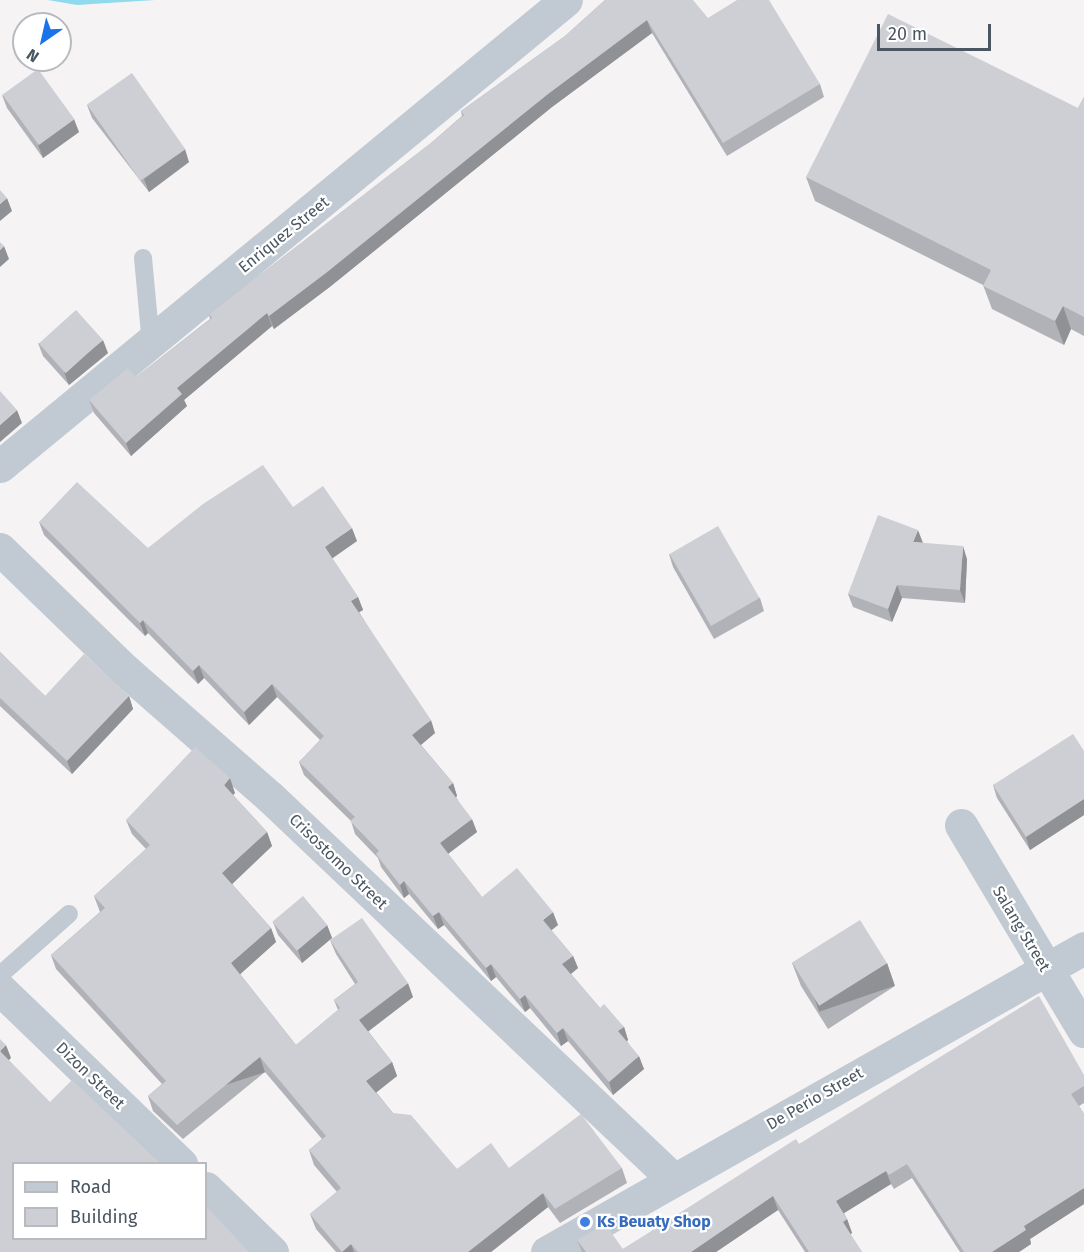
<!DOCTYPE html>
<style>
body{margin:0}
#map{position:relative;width:1084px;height:1252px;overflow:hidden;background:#f5f3f3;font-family:"Fira Sans",sans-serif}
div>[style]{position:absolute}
.water>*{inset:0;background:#90daee}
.lane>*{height:18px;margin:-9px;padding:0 9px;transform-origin:9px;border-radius:9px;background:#c1cad2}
.street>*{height:33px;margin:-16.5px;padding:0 16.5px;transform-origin:16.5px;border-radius:16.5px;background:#c1cad2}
.wall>*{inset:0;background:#b0b2b7}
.shaded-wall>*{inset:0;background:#909195;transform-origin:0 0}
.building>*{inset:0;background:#cdcfd5;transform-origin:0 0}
.dots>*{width:16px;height:16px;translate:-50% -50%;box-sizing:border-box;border:3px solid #fff;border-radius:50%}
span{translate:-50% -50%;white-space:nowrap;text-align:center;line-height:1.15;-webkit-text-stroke:4.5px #fff;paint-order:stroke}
.street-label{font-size:16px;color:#4a5661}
.shop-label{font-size:16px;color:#366cbe;font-weight:700}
.left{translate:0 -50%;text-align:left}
.legend{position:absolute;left:12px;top:1162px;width:195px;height:78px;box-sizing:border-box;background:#fff;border:2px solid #b7bbc0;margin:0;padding:8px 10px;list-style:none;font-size:18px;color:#4a5661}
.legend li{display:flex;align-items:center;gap:12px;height:30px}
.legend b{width:30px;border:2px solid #b7bbc0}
.north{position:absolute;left:12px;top:12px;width:60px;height:60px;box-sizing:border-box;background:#fff;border:2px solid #b7bbc0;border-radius:50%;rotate:214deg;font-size:16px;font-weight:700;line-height:24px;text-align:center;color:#4a5661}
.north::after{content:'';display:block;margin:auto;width:21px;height:27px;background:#1a73e8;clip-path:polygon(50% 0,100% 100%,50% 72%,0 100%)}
.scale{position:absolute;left:877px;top:24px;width:114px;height:27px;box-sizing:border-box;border:3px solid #4a5661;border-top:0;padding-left:8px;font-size:18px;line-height:21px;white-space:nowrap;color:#4a5661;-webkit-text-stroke:4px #fff;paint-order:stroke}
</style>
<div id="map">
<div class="water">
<div style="clip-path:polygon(48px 0,155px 0,77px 5px)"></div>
</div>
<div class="lane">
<div style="left:143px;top:258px;width:87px;rotate:84.7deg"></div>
<div style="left:0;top:975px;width:92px;rotate:-41.5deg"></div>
</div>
<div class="street">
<div style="left:0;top:466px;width:733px;rotate:-39.47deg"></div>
<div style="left:0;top:549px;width:175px;rotate:44.1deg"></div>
<div style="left:126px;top:671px;width:191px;rotate:41.2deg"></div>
<div style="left:270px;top:797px;width:555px;rotate:43.47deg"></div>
<div style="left:961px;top:825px;width:240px;rotate:59.2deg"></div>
<div style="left:0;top:989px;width:252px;rotate:44deg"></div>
<div style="left:206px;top:1188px;width:92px;rotate:44.1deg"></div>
<div style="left:547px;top:1252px;width:617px;rotate:-29.51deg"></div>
</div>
<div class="wall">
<div style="clip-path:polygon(605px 0,708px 18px,820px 84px,824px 97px,727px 156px,652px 33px,552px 107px,331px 286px,274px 329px,272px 326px,184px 400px,187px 406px,131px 456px,94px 413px,89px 400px,136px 377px,210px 319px,209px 314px,431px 143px,462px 116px,461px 111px,565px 36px)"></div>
<div style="clip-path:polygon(2px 95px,79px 132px,43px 158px,7px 108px)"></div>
<div style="clip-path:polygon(1084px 97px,1084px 336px,1071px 329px,1064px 345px,992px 309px,983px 285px,815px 201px,806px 177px,1078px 108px)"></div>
<div style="clip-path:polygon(87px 105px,189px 162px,149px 192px,92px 118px)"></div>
<div style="clip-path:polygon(38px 343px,108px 353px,69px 385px,43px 356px)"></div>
<div style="clip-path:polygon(293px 507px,357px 541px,332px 558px,358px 597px,363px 610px,359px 612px,435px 733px,421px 745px,453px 783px,457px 796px,456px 797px,477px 832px,448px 854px,482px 897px,558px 925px,551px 930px,573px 956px,578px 968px,571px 974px,600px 1008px,624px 1027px,628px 1040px,627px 1041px,644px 1069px,613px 1095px,568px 1041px,561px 1046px,530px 1008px,525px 1012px,496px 977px,491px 981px,444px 925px,438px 929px,409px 894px,404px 898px,381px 867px,378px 858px,355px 834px,351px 821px,304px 775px,299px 762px,320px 740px,277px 697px,249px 725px,204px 678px,198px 684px,148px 633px,145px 636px,44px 535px,39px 522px,148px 548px)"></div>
<div style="clip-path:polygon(923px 543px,967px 559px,965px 603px,902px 598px,892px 622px,853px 607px,848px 594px)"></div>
<div style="clip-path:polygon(669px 554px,760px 598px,764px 611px,714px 639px,673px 567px)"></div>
<div style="clip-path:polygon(0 652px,45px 696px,129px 696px,133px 709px,72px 774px,0 706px)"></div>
<div style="clip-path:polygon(1084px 751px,1084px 815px,1030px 850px,997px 798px,993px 785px)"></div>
<div style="clip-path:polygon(235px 793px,233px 795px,267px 832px,272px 846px,232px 884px,271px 928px,276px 942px,240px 974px,296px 1045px,338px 1010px,334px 1000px,355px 984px,336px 954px,330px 940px,413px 997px,368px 1031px,392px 1062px,397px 1076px,376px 1092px,393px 1113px,457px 1169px,509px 1168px,622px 1168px,627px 1183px,560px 1223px,548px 1207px,491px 1252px,336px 1252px,316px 1229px,310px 1214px,337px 1192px,314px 1165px,309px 1150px,322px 1139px,265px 1072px,183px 1139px,153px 1111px,148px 1096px,162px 1084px,56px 969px,51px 955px,100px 912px,94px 896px,146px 849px,132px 834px,126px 820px)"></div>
<div style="clip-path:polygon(273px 922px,327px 925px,332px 938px,302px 963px,278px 935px)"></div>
<div style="clip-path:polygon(792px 963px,887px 963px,895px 986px,828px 1029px,801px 986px)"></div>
<div style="clip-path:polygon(1084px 1075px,1084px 1103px,1079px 1106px,1084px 1114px,1084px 1204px,1030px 1239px,1031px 1244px,1019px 1252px,960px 1252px,912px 1178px,894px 1189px,891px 1184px,844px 1213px,847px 1219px,852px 1233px,850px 1234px,862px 1252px,805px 1252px,778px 1210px,716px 1252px,582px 1252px,577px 1240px,623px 1249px,799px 1144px)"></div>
</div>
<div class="shaded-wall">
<div style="clip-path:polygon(647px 20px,652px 33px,552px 107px,331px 286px,274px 329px,269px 316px,548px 94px)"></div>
<div style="clip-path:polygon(74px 119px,79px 132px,43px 158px,38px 145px)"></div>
<div style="clip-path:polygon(185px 149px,189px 162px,149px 192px,144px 179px)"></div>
<div style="clip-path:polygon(7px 198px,12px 211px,0 221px,0 204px)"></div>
<div style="clip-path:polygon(4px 246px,9px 259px,0 267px,0 250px)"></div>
<div style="clip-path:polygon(1063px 306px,1071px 329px,1064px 345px,1055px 321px)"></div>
<div style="clip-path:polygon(267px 313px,272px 326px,184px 400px,187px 406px,131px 456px,126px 443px,177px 388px)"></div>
<div style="clip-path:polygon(103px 340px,108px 353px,69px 385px,64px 372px)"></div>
<div style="clip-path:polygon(17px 410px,22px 423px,0 442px,0 425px)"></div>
<div style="clip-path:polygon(352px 528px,357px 541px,330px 560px,325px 547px)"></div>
<div style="clip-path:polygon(918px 530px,923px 543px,913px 542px)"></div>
<div style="clip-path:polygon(963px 546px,967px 559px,965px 603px,960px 590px)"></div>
<div style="clip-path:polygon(897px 585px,902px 598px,892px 622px,888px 609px)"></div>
<div style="clip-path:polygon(358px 597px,363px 610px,356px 614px,351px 601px)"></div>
<div style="clip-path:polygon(143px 620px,148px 633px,145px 636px,140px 623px)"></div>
<div style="clip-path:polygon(199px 665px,204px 678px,198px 684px,193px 671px)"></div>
<div style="clip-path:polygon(272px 684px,277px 697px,249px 725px,244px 712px)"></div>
<div style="clip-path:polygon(129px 696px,133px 709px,72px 774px,67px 761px)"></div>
<div style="clip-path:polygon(431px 720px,435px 733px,417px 748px,412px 735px)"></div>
<div style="clip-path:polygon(230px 778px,235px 793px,229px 799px,224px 785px)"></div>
<div style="clip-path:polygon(453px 783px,457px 796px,453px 800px,448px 787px)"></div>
<div style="clip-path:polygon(1084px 799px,1084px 815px,1030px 850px,1026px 837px)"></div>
<div style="clip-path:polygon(472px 819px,477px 832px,445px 856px,440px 843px)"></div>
<div style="clip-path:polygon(267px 832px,272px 846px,228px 888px,222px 873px)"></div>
<div style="clip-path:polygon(404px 881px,409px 894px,404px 898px,400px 885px)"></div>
<div style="clip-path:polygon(439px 912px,444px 925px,438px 929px,433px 916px)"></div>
<div style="clip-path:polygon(553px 912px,558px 925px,548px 933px,543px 920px)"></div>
<div style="clip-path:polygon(327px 925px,332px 938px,302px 963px,298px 950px)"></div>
<div style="clip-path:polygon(271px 928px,276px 942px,236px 978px,231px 963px)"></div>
<div style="clip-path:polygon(573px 956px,578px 968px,567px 977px,562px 964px)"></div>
<div style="left:887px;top:963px;width:24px;height:80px;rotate:71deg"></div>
<div style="clip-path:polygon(491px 964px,496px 977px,491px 981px,486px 968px)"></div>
<div style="clip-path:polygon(408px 983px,413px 997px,365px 1034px,359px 1020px)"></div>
<div style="clip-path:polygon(525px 995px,530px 1008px,525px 1012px,520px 999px)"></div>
<div style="clip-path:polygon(624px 1027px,628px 1040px,623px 1044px,618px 1031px)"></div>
<div style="clip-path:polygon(563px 1028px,568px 1041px,561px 1046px,557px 1033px)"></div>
<div style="clip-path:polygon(6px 1045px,11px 1058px,5px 1064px,0 1051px)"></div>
<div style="clip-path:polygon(639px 1056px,644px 1069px,613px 1095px,609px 1082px)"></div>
<div style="left:260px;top:1057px;width:16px;height:107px;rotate:72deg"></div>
<div style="clip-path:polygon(392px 1062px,397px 1076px,372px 1096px,366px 1081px)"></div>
<div style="clip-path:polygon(886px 1171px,891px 1184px,841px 1215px,836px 1201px)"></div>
<div style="clip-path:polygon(1084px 1188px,1084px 1204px,1030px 1239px,1031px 1244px,1019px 1252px,992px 1252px,1024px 1226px)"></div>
<div style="clip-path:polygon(543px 1193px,548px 1207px,491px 1252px,468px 1252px)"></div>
<div style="clip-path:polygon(773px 1196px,778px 1210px,716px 1252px,691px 1252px)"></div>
<div style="clip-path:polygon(847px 1219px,852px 1233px,848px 1236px,843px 1222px)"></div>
<div style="clip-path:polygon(351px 1244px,354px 1252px,342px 1252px)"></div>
</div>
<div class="building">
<div style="clip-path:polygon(605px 0,693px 0,708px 18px,737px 0,769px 0,820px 84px,723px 143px,647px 20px,548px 94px,326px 273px,269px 316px,267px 313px,177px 388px,182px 394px,126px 443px,89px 400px,128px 368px,136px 377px,212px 318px,209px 314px,431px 143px,464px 115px,461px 111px,565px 36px)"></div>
<div style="clip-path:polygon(888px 14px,1078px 108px,1084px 97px,1084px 317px,1063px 306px,1055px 321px,983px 286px,991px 270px,806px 177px)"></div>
<div style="left:38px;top:69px;width:62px;height:44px;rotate:54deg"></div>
<div style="left:132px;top:73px;width:93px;height:55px;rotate:55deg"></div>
<div style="clip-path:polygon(0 190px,7px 198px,0 204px)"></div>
<div style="clip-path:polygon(0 242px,4px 246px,0 250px)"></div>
<div style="left:76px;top:310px;width:40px;height:50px;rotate:48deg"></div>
<div style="clip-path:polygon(0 391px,17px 410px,0 425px)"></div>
<div style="clip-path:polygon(263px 465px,293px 507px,323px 486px,352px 528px,325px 547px,358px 597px,351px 601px,431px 720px,412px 735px,453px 783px,448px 787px,472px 819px,440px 843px,482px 897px,517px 868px,553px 912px,543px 920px,573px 956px,562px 964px,600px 1008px,604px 1004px,624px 1027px,618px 1031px,639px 1056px,609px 1082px,563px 1028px,557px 1033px,525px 995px,520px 999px,491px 964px,486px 968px,439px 912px,433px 916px,404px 881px,400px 885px,376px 854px,379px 851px,350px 821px,355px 817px,299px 762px,324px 736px,272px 684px,244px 712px,199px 665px,193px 671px,143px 620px,140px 623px,39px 522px,77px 482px,148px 548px,203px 504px)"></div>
<div style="clip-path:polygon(878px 515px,918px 530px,913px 542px,963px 546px,960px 590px,897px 585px,888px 609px,848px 594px)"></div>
<div style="left:718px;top:526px;width:83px;height:56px;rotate:60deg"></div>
<div style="clip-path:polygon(0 652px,45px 696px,84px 654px,129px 696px,67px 761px,0 698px)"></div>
<div style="clip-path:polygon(1073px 734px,1084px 751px,1084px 799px,1026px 837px,993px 785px)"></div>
<div style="clip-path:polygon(195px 747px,230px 778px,224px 785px,267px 832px,222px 873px,271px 928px,231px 963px,296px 1045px,340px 1008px,334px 1000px,358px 982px,330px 940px,362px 918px,408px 983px,359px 1020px,392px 1062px,366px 1081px,393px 1113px,411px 1115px,457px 1169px,491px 1143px,509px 1168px,581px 1114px,622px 1168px,555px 1209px,543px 1193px,468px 1252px,358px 1252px,351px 1244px,342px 1252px,310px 1214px,341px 1188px,309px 1150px,326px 1136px,260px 1057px,177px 1125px,148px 1096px,166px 1081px,51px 955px,105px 908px,94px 896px,150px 845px,126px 820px)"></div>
<div style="left:303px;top:896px;width:38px;height:40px;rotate:50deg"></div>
<div style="left:860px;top:920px;width:51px;height:80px;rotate:58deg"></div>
<div style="clip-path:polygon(1039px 996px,1084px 1075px,1084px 1086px,1071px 1094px,1084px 1114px,1084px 1188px,1024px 1226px,1026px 1230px,992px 1252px,964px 1252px,907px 1164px,889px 1175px,886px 1171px,836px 1201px,847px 1219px,843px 1222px,862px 1252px,809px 1252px,773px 1196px,691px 1252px,586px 1252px,577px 1240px,605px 1224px,623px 1249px,796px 1139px,799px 1144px)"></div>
<div style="clip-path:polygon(0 1039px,6px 1045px,0 1051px,50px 1102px,72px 1080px,161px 1164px,14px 1164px,14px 1239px,206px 1239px,206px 1206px,249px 1252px,0 1252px)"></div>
</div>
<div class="dots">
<div style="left:585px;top:1222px;background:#3f7fe0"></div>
</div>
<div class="street-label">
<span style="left:284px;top:235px;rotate:-39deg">Enriquez Street</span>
<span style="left:338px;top:862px;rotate:44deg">Crisostomo Street</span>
<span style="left:1021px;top:929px;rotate:59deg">Salang Street</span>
<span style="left:90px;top:1076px;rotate:44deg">Dizon Street</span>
<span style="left:815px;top:1099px;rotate:-30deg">De Perio Street</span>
</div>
<div class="shop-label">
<span class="left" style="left:597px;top:1222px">Ks Beuaty Shop</span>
</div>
<ul class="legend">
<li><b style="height:8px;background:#c1cad2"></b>Road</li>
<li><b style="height:16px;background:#cdcfd5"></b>Building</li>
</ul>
<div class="north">N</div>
<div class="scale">20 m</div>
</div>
